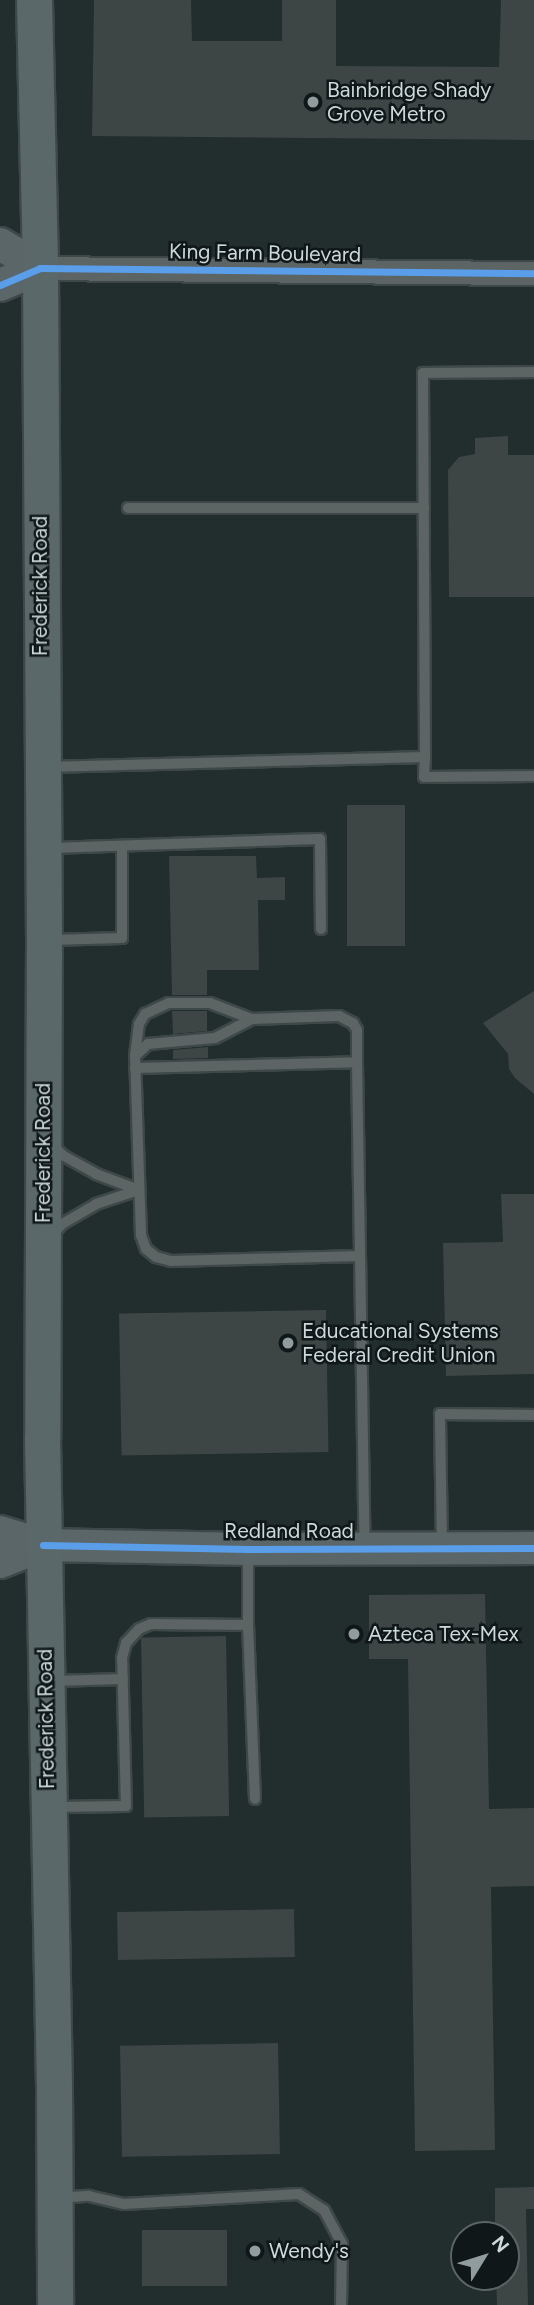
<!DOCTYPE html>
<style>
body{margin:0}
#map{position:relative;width:534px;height:2305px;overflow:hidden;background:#222d2e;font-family:Figtree,sans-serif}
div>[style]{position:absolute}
.building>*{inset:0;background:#3d4545;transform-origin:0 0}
.roads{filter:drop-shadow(2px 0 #3e4848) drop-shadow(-2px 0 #3e4848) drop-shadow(0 2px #3e4848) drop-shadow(0 -2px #3e4848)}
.lane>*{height:10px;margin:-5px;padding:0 5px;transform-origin:5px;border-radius:5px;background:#5c6464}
.street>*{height:23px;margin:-11.5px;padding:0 11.5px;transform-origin:11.5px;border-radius:11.5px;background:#5c6464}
.secondary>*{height:32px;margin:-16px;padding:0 16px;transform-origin:16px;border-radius:16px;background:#5b6668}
.primary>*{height:35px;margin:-17.5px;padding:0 17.5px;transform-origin:17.5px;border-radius:17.5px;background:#5b686a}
.cycleway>*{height:7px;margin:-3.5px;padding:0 3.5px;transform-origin:3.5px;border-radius:3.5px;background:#5a9eea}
.dots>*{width:19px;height:19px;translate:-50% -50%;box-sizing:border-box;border:4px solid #0f1718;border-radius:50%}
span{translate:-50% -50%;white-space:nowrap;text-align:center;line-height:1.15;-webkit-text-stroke:5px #0f1718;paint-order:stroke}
.poi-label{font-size:21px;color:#ccd8d9}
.left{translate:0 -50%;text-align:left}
.street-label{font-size:21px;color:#ccd8d9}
.north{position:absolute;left:450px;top:2221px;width:70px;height:70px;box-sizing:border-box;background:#0f1718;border:2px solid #5b6465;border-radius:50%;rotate:52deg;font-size:19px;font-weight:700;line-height:28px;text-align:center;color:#ccd8d9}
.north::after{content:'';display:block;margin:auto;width:24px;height:32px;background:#909c9d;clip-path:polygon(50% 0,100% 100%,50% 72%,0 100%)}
</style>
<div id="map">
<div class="building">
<div style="clip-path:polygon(94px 0,191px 0,192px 41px,282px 41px,282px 0,336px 0,336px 66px,499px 67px,501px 0,534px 0,534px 140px,92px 136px)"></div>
<div style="clip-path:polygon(508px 436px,508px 455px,534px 455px,534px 597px,449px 597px,448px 470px,459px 457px,475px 454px,475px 438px)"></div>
<div style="left:347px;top:805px;width:58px;height:141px"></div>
<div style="clip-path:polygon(169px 856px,256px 856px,257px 878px,285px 877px,285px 900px,258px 900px,259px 970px,207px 970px,207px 995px,172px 995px)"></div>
<div style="clip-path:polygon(534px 991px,534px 1094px,515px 1078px,509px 1069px,508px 1054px,483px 1023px)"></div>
<div style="clip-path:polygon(172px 1011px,207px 1011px,207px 1031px,173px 1034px)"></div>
<div style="clip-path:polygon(208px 1047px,208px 1058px,173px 1059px,173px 1050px)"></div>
<div style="clip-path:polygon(501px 1194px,534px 1194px,534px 1374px,446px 1376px,443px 1243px,503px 1242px)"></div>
<div style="left:326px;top:1310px;width:142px;height:207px;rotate:89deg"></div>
<div style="clip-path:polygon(485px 1594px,489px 1809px,534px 1808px,534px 1886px,491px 1887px,495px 2150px,415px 2151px,408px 1659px,369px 1659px,369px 1595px)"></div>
<div style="left:226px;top:1636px;width:180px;height:85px;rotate:89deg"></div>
<div style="left:294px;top:1909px;width:48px;height:177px;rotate:89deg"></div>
<div style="left:278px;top:2043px;width:111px;height:158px;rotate:89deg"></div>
<div style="clip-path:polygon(534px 2187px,534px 2209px,526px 2209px,528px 2305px,497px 2305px,496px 2277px,506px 2277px,506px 2235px,495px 2235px,495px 2188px)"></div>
<div style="left:142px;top:2230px;width:85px;height:56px"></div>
</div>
<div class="roads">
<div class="lane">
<div style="left:128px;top:508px;width:296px"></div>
<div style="left:425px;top:757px;width:20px;rotate:93deg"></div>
<div style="left:424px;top:777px;width:110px;rotate:-0.5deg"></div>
<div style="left:47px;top:767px;width:378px;rotate:-1.5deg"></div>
<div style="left:425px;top:757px;width:384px;rotate:-90.3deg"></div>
<div style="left:423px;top:373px;width:111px;rotate:-0.5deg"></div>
<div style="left:48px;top:848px;width:272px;rotate:-1.9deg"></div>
<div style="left:320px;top:839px;width:90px;rotate:89.4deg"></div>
<div style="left:50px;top:940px;width:72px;rotate:-1.6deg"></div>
<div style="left:122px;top:938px;width:92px;rotate:-90deg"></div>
<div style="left:135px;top:1056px;width:18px;rotate:-43deg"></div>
<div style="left:148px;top:1044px;width:67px;rotate:-5.1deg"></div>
<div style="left:215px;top:1038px;width:42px;rotate:-27.2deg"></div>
<div style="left:135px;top:1068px;width:222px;rotate:-1.5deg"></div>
<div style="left:52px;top:1145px;width:16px;rotate:43deg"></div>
<div style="left:64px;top:1156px;width:37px;rotate:29deg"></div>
<div style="left:96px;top:1174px;width:46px;rotate:20.4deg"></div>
<div style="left:51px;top:1236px;width:16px;rotate:-47deg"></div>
<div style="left:62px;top:1224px;width:39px;rotate:-30deg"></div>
<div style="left:96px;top:1204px;width:45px;rotate:-18deg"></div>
<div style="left:360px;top:1256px;width:189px;rotate:178.5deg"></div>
<div style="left:171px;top:1261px;width:16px;rotate:-165deg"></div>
<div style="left:156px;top:1257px;width:13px;rotate:-141deg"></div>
<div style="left:146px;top:1249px;width:15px;rotate:-110deg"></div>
<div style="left:141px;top:1235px;width:179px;rotate:-91.9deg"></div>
<div style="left:135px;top:1056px;width:32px;rotate:-83deg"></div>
<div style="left:139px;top:1024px;width:12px;rotate:-59deg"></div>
<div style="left:145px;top:1014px;width:26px;rotate:-25deg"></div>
<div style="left:169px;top:1003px;width:41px"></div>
<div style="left:210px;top:1003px;width:45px;rotate:20.9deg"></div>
<div style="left:252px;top:1019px;width:87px;rotate:-2deg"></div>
<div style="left:339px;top:1016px;width:16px;rotate:27deg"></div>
<div style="left:353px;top:1023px;width:8px;rotate:60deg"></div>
<div style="left:357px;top:1030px;width:32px;rotate:90deg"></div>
<div style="left:357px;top:1062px;width:485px;rotate:89.1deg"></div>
<div style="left:442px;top:1546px;width:132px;rotate:-90.9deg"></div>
<div style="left:440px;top:1414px;width:94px;rotate:0.6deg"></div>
<div style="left:248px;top:1625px;width:174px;rotate:87.7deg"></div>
<div style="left:53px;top:1681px;width:70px;rotate:-1.6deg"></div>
<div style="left:55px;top:1807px;width:71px;rotate:-0.8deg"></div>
<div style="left:126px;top:1806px;width:148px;rotate:-91.5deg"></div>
<div style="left:122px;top:1658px;width:16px;rotate:-75deg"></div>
<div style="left:126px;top:1643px;width:19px;rotate:-47deg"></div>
<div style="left:139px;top:1629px;width:13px;rotate:-23deg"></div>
<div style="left:151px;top:1624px;width:97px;rotate:0.6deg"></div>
<div style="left:248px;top:1625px;width:74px;rotate:-90deg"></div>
<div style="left:57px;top:2198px;width:32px;rotate:-4deg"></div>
<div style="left:89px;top:2196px;width:36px;rotate:13deg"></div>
<div style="left:124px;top:2204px;width:175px;rotate:-3.3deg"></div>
<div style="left:299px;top:2194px;width:30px;rotate:33deg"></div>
<div style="left:324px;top:2210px;width:38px;rotate:62deg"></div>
<div style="left:342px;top:2244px;width:61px;rotate:90.9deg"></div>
</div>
<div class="street">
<div style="left:40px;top:268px;width:494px;rotate:0.6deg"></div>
</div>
<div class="secondary">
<div style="left:0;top:244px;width:47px;rotate:31deg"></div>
<div style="left:0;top:285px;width:43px;rotate:-23deg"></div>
<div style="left:0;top:1532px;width:45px;rotate:16.8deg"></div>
<div style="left:43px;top:1545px;width:205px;rotate:1.1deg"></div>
<div style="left:248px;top:1549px;width:286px;rotate:-0.2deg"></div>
<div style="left:0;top:1562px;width:46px;rotate:-21.6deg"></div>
</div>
<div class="primary">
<div style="left:34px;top:0;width:268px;rotate:88.7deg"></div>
<div style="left:40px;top:268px;width:672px;rotate:89.66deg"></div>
<div style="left:44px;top:940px;width:498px;rotate:90.2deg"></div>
<div style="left:42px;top:1438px;width:648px;rotate:88.94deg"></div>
<div style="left:54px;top:2086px;width:219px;rotate:89.7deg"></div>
</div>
</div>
<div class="cycleway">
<div style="left:0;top:285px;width:43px;rotate:-23deg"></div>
<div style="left:40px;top:268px;width:494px;rotate:0.6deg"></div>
<div style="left:43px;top:1545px;width:205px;rotate:1.1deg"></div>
<div style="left:248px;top:1549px;width:286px;rotate:-0.2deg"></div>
</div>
<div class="dots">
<div style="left:313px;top:102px;background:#909c9d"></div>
<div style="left:288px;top:1343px;background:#909c9d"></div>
<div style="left:354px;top:1634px;background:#909c9d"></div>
<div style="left:255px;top:2251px;background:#909c9d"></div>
</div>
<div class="poi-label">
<span class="left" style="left:327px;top:102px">Bainbridge Shady<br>Grove Metro</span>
<span class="left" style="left:302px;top:1343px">Educational Systems<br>Federal Credit Union</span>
<span class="left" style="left:368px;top:1634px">Azteca Tex-Mex</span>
<span class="left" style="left:269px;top:2251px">Wendy's</span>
</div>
<div class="street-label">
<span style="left:265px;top:253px;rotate:1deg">King Farm Boulevard</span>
<span style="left:40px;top:586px;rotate:-90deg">Frederick Road</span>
<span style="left:43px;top:1153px;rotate:-90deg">Frederick Road</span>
<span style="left:289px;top:1531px">Redland Road</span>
<span style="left:46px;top:1719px;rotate:-91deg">Frederick Road</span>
</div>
<div class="north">N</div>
</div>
